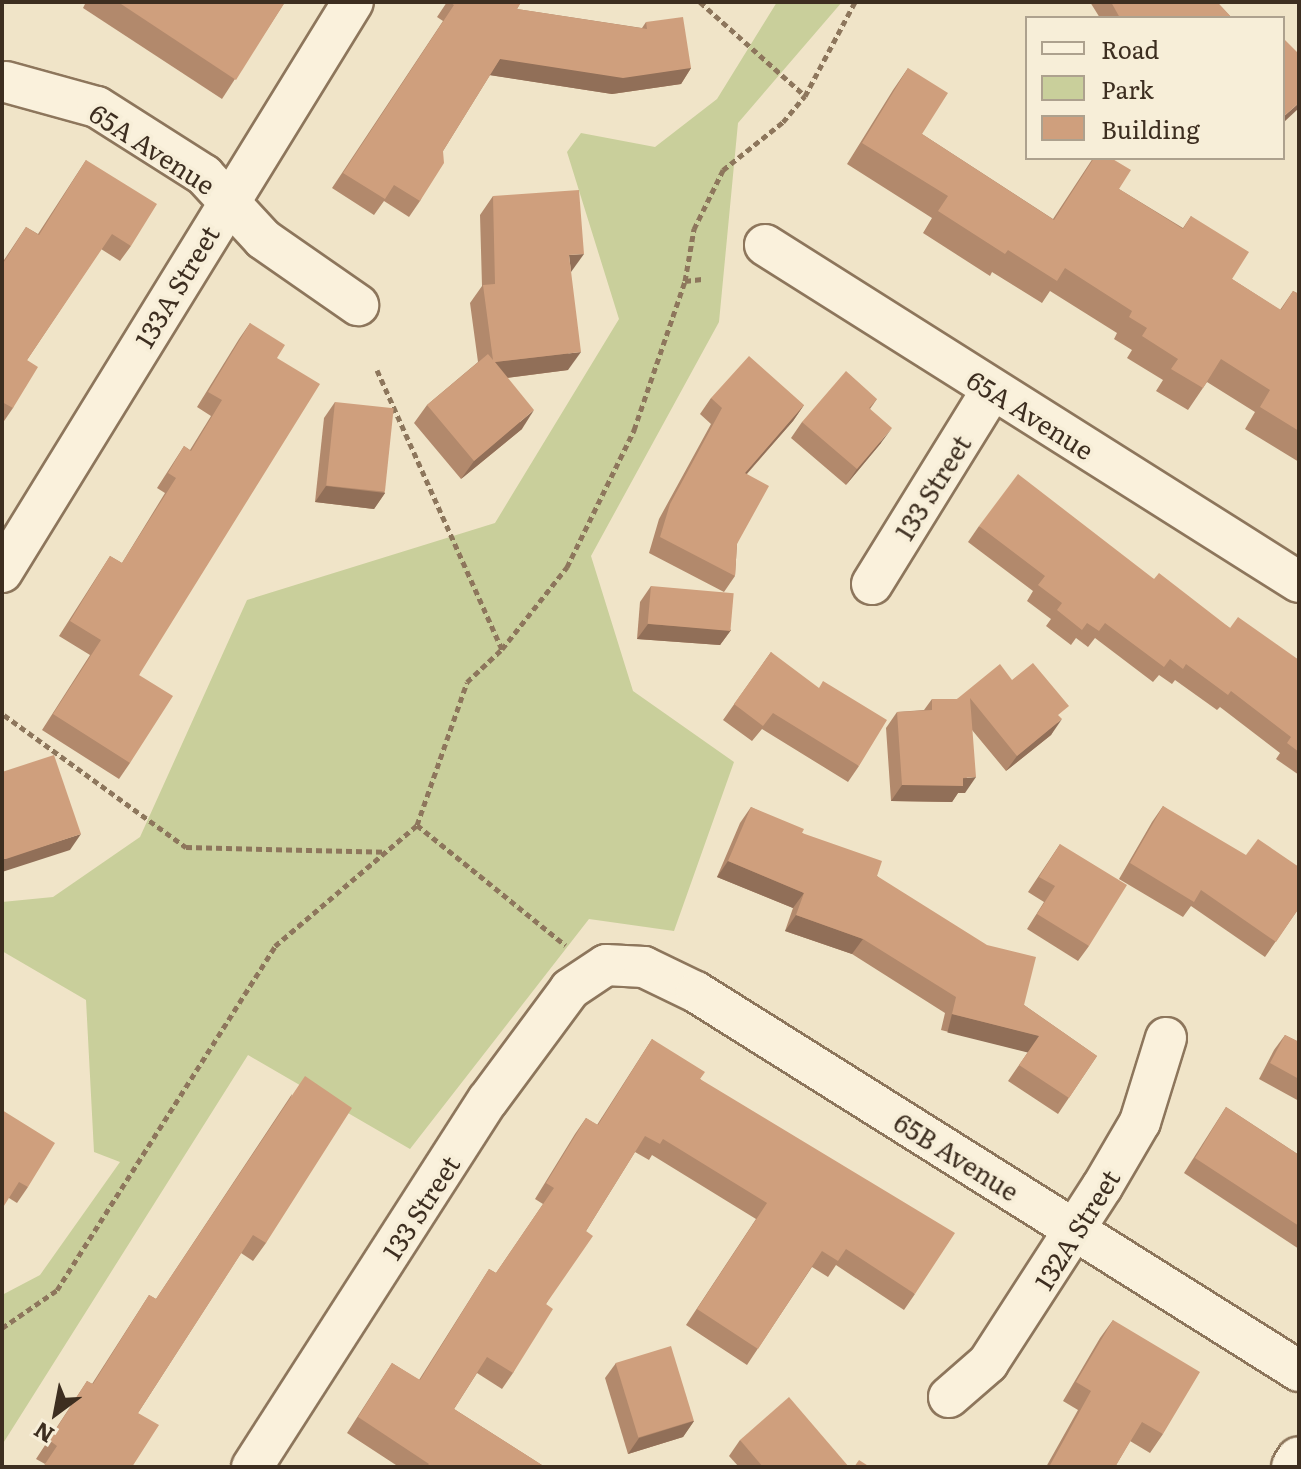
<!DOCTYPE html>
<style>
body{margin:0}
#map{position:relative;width:1301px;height:1469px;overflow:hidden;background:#f0e4c8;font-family:Literata,serif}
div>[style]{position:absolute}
.green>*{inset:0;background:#c9cf9b}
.path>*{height:5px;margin-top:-2.5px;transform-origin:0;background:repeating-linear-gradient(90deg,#8d765c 0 6px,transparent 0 10px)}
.roads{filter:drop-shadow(2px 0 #8d765c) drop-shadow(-2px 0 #8d765c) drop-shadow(0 2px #8d765c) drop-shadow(0 -2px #8d765c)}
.street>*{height:40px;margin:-20px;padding:0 20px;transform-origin:20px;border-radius:20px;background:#faf1dc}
.secondary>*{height:44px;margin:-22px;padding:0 22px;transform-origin:22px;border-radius:22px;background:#faf1dc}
.wall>*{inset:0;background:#b2896c}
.shaded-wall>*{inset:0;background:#916f58;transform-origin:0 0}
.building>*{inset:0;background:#cf9f7d;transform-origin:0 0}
span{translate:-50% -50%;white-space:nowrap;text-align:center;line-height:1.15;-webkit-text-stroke:7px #f7eed8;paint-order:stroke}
.street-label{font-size:26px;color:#3d2e20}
.frame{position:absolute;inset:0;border:4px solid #3d2e20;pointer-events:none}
.legend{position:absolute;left:1025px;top:16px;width:260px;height:144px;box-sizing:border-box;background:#f7eed8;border:2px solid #ada18e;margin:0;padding:10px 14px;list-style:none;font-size:24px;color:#3d2e20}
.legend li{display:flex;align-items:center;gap:16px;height:40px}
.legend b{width:40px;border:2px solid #ada18e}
.north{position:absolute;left:16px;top:1373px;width:80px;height:80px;-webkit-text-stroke:6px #f7eed8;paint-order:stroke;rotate:212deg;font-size:22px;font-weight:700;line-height:32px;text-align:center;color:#3d2e20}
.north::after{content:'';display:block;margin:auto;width:28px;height:36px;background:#3d2e20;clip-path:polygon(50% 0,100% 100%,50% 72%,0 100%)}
</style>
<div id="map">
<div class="green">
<div style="clip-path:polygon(777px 2px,842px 2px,738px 123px,719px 322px,591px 556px,633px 691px,734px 762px,674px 931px,589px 919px,410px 1149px,248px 1055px,2px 1445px,2px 1295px,40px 1275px,120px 1162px,94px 1152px,86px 1000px,2px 951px,2px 902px,53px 897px,140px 837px,247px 600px,495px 523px,619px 319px,567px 152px,581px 133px,655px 147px,717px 99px)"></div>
</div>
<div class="path">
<div style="left:700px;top:2px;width:141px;rotate:41.8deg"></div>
<div style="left:685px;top:281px;width:17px;rotate:-7deg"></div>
<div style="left:377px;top:370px;width:306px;rotate:65.9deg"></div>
<div style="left:4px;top:715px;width:225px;rotate:36deg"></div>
<div style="left:186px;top:847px;width:199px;rotate:1.4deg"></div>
<div style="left:417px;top:825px;width:191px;rotate:39deg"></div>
<div style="left:2px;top:1328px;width:67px;rotate:-34.6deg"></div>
<div style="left:57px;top:1290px;width:407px;rotate:-57.6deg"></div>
<div style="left:275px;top:946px;width:187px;rotate:-40.4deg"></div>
<div style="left:417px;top:825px;width:151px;rotate:-70.7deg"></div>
<div style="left:467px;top:682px;width:48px;rotate:-43.3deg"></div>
<div style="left:502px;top:649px;width:105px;rotate:-51.6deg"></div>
<div style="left:567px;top:567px;width:153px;rotate:-63.9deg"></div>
<div style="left:634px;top:430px;width:157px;rotate:-71.1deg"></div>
<div style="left:685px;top:281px;width:53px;rotate:-80.2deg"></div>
<div style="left:694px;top:229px;width:66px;rotate:-63.8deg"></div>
<div style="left:723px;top:170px;width:77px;rotate:-38.7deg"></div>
<div style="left:783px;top:122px;width:34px;rotate:-50deg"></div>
<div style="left:805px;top:96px;width:106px;rotate:-62deg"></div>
</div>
<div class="roads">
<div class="street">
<div style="left:6px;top:82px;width:94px;rotate:15.4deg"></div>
<div style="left:97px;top:107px;width:127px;rotate:32.4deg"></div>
<div style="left:204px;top:175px;width:87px;rotate:47.3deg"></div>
<div style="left:263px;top:239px;width:116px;rotate:34.8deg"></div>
<div style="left:765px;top:245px;width:631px;rotate:32.26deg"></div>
<div style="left:2px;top:572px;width:669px;rotate:-58.38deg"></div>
<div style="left:872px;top:584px;width:228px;rotate:-58.3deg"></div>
<div style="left:949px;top:1397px;width:52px;rotate:-41.1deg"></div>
<div style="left:988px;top:1363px;width:210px;rotate:-57.1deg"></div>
<div style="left:1102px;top:1187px;width:75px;rotate:-59.7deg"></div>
<div style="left:1140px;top:1122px;width:88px;rotate:-72.8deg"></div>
<div style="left:252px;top:1467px;width:436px;rotate:-57.3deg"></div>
<div style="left:488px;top:1100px;width:138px;rotate:-53.5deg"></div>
<div style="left:570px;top:989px;width:43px;rotate:-33.7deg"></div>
<div style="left:606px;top:965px;width:38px;rotate:3deg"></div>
<div style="left:644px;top:967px;width:58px;rotate:25.7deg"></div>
<div style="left:696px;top:992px;width:712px;rotate:32.15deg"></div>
</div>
<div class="secondary">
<div style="left:1294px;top:1467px;width:9px;rotate:-58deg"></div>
</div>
</div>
<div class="wall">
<div style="clip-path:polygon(86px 2px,285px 2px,222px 99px,83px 8px)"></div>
<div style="clip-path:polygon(447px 2px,521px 2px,517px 9px,642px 28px,646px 22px,691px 68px,681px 84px,612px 94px,490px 75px,443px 151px,420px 201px,409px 217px,384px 201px,374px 215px,332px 188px,443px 21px,437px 17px)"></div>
<div style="clip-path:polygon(1090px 2px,1217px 2px,1232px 18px,1100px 18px)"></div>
<div style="clip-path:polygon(908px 68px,922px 134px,1053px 219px,1093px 158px,1119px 189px,1183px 228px,1191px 216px,1232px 279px,1280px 310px,1293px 291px,1299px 294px,1299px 462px,1245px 429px,1255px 412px,1207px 382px,1188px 410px,1156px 391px,1163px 380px,1127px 358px,1132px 350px,1114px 339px,1117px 333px,1050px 291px,1042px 303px,992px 272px,990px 276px,923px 233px,932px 218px,847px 164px,893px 90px)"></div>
<div style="clip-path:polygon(86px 160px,131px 246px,120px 261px,101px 249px,27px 360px,13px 408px,2px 424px,2px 263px,26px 227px,38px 234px)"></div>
<div style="clip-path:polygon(493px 196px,571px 272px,568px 370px,507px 378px,522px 429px,461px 479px,414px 423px,427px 405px,478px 362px,470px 303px,482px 286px,480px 215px)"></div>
<div style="clip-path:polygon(250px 323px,277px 358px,139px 675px,130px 763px,119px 779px,42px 730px,90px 655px,59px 636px,110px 556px,122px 563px,165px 493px,157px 488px,184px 446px,190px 450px,211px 416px,197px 407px,239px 339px)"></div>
<div style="clip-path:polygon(711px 398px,804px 405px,793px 421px,747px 474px,737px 544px,735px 576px,724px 592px,649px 553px,659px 519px,711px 424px,700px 414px)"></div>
<div style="clip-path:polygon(877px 399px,870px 409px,881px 443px,846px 485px,791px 438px,802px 422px)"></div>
<div style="clip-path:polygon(335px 402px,385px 493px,374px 509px,315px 502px,324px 418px)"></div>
<div style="clip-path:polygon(979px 526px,1154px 579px,1230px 628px,1299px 660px,1299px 775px,1276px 759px,1280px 753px,1220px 707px,1217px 710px,1175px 680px,1172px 684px,1159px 675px,1153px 682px,1095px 638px,1088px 647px,1076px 638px,1071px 645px,1046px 626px,1051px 619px,1027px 601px,1033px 591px,968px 542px)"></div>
<div style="clip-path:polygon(651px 586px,731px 630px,720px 645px,637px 639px,640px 602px)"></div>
<div style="clip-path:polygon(771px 652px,859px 766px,848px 782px,762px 729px,752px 741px,723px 720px)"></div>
<div style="clip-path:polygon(1012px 680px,1060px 718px,1051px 735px,1006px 771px,972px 730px,965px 793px,958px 793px,952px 802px,891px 801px,886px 728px,897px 712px,924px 710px,932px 699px,957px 699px)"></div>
<div style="clip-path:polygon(1163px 806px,1299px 908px,1265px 957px,1191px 906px,1183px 917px,1119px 879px,1152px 822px)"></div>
<div style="clip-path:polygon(751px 807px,802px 833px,877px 876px,1024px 1005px,1097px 1056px,1058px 1114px,1008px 1081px,1028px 1052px,941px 1030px,945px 1013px,852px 954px,785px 931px,793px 908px,717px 877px,740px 823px)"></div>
<div style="clip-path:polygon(1060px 844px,1089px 946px,1078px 961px,1027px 929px,1044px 902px,1028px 892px)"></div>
<div style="clip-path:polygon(1285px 1035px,1299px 1042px,1299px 1101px,1259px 1079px,1274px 1050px)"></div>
<div style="clip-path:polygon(652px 1039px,700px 1079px,915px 1294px,904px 1310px,836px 1265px,828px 1277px,812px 1267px,747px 1365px,686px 1325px,756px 1219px,652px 1155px,649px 1160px,635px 1152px,586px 1231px,546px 1304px,513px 1373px,502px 1389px,477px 1373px,454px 1409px,545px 1467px,399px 1467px,347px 1433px,392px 1363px,419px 1380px,489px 1269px,496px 1273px,543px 1204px,535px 1199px,575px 1134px,586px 1118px,597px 1125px)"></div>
<div style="clip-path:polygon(292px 1094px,266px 1243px,253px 1261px,241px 1253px,138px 1413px,45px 1464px,36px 1459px,87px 1381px,92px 1384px,149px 1295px,156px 1299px)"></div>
<div style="clip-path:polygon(1226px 1107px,1299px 1155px,1299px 1249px,1184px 1173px)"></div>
<div style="clip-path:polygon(2px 1110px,28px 1187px,17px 1203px,9px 1198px)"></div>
<div style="clip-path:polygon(1113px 1320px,1163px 1434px,1150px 1453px,1130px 1441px,1115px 1467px,1046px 1467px,1078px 1410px,1063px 1401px,1100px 1338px)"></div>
<div style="clip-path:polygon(616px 1363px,694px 1421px,683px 1437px,628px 1454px,605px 1378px)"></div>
<div style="clip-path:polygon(740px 1440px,849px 1467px,739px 1467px,729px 1456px)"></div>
</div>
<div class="shaded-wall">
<div style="clip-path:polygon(500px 59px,691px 68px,681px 84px,612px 94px,489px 75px)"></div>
<div style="clip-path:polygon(1299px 103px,1299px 108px,1283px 123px,1283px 117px)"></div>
<div style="clip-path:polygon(584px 254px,571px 272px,569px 255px)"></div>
<div style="clip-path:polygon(581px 352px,568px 370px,482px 381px,495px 362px)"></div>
<div style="clip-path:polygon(804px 405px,793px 421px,734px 488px,745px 473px)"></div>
<div style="clip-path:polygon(534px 410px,522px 429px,461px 479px,474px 461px)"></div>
<div style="clip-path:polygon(892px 428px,881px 443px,846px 485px,857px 469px)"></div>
<div style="clip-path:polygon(326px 486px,385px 493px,374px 509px,315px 502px)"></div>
<div style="clip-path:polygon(648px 624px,731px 630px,720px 645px,637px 639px)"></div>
<div style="clip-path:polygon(1062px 719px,1051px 735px,1006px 771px,1017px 756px)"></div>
<div style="clip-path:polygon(976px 777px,965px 793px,958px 793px,952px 802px,891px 801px,902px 785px)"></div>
<div style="clip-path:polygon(81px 834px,70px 850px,2px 872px,2px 859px)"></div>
<div style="clip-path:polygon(728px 861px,804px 893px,793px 908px,717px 877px)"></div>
<div style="clip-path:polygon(796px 915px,863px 939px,852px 954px,785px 931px)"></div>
<div style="left:952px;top:1014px;width:90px;height:19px;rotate:14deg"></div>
<div style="clip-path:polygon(694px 1421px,683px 1437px,628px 1454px,639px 1438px)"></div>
</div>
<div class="building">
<div style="clip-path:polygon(118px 2px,285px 2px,236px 80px)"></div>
<div style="clip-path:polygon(449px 2px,521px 2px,517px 9px,647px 29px,646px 22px,683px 17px,691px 68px,623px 78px,500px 59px,443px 151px,444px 163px,420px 201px,394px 185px,385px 199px,343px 173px,454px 5px)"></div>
<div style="clip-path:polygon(1111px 2px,1217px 2px,1232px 18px,1120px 18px)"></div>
<div style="clip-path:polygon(1283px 38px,1299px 54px,1299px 103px,1283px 117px)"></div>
<div style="clip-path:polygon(908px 68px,948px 93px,922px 134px,1054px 220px,1094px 158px,1111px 158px,1131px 170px,1119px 189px,1183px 229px,1191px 216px,1249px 252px,1232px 279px,1281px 310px,1293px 291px,1299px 294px,1299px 431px,1260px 407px,1270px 390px,1221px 359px,1203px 388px,1171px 369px,1178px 359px,1142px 336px,1147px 328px,1129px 317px,1132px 311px,1065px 268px,1057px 281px,1008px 250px,1005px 254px,938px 211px,948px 196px,862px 143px)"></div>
<div style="clip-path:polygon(86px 160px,157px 204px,131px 246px,112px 234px,27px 360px,38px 367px,13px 408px,2px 402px,2px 265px,26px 227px,39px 235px)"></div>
<div style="clip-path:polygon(579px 190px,584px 254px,569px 255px,581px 352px,495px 362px,534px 410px,474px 461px,427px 405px,488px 354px,493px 360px,483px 285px,495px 284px,493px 196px)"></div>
<div style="clip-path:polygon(250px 323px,285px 345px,277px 358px,320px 384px,139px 675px,173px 696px,130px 763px,53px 714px,101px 640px,70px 621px,110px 556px,122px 563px,176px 478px,168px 473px,184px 446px,191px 451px,222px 400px,208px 392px)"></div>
<div style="clip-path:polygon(749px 356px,804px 405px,745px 473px,769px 486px,737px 544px,735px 576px,660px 537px,670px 504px,722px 408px,711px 398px)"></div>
<div style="clip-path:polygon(846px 371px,877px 399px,869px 408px,892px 428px,857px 469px,802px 422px)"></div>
<div style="left:335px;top:402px;width:59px;height:84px;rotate:6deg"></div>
<div style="clip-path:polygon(1018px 474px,1154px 579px,1159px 573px,1230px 628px,1238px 617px,1299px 660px,1299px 752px,1287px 743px,1291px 737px,1231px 691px,1228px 695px,1186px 664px,1183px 669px,1170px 659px,1164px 667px,1105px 623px,1099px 631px,1087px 623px,1082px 630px,1057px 610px,1062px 603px,1038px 585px,1045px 576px,979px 526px)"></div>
<div style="left:651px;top:586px;width:83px;height:38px;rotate:5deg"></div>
<div style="clip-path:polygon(771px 652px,819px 688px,823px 681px,887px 720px,859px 766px,773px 713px,763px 726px,734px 704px)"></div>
<div style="clip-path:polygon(1033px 663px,1069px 706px,1058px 715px,1062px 719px,1017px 756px,970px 698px,976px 777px,963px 778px,963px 786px,902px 785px,897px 712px,932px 710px,932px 699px,957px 699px,1000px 664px,1012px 680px)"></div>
<div style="clip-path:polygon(54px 755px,81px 834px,6px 859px,2px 859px,2px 772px)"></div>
<div style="clip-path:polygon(1163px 806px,1246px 855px,1258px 839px,1299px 867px,1299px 908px,1276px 942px,1201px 890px,1194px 902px,1130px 863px)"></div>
<div style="clip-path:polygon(751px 807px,804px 829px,802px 833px,882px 861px,877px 876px,987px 945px,1036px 957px,1024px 1005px,1097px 1056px,1069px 1098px,1019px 1065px,1039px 1036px,952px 1014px,956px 997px,863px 939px,796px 915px,804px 893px,728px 861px)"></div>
<div style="clip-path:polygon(1060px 844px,1127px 885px,1089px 946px,1037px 914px,1055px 886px,1039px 877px)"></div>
<div style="clip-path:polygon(1285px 1035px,1299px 1042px,1299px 1079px,1270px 1063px)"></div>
<div style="clip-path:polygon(652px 1039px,705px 1072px,700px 1079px,955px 1233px,915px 1294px,846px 1249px,838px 1261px,822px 1251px,758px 1349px,697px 1309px,767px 1203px,663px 1139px,660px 1144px,645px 1136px,586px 1231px,593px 1236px,546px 1304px,553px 1309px,513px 1373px,487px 1357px,454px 1409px,545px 1467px,426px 1467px,429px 1464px,358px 1417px,392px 1363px,420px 1380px,489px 1269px,496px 1273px,554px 1188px,546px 1183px,586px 1118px,598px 1125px)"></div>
<div style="clip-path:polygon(305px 1076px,352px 1108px,266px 1243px,253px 1235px,138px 1413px,159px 1425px,132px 1467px,43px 1467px,57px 1446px,49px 1440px,87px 1381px,93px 1384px,149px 1295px,156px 1299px)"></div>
<div style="clip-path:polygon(1226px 1107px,1299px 1155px,1299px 1226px,1195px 1158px)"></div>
<div style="clip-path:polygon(2px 1110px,55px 1143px,28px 1187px,19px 1182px,2px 1209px)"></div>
<div style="clip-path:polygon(1113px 1320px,1200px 1372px,1163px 1434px,1142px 1422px,1115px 1467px,1049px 1467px,1091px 1391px,1076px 1382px)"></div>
<div style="left:671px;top:1346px;width:78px;height:58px;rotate:73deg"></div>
<div style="clip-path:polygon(789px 1397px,849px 1467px,763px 1467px,740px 1440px)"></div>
<div style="clip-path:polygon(859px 1460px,870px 1467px,854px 1467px)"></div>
</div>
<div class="street-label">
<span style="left:153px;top:148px;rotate:33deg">65A Avenue</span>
<span style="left:176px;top:286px;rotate:-59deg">133A Street</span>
<span style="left:1031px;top:414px;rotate:32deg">65A Avenue</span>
<span style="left:932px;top:487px;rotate:-58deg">133 Street</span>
<span style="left:957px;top:1156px;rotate:32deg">65B Avenue</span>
<span style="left:420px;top:1207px;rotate:-57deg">133 Street</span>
<span style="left:1076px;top:1229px;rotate:-58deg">132A Street</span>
</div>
<div class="frame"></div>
<ul class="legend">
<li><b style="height:10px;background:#faf1dc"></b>Road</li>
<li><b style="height:22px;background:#c9cf9b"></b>Park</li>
<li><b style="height:22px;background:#cf9f7d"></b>Building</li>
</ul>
<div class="north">N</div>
</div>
